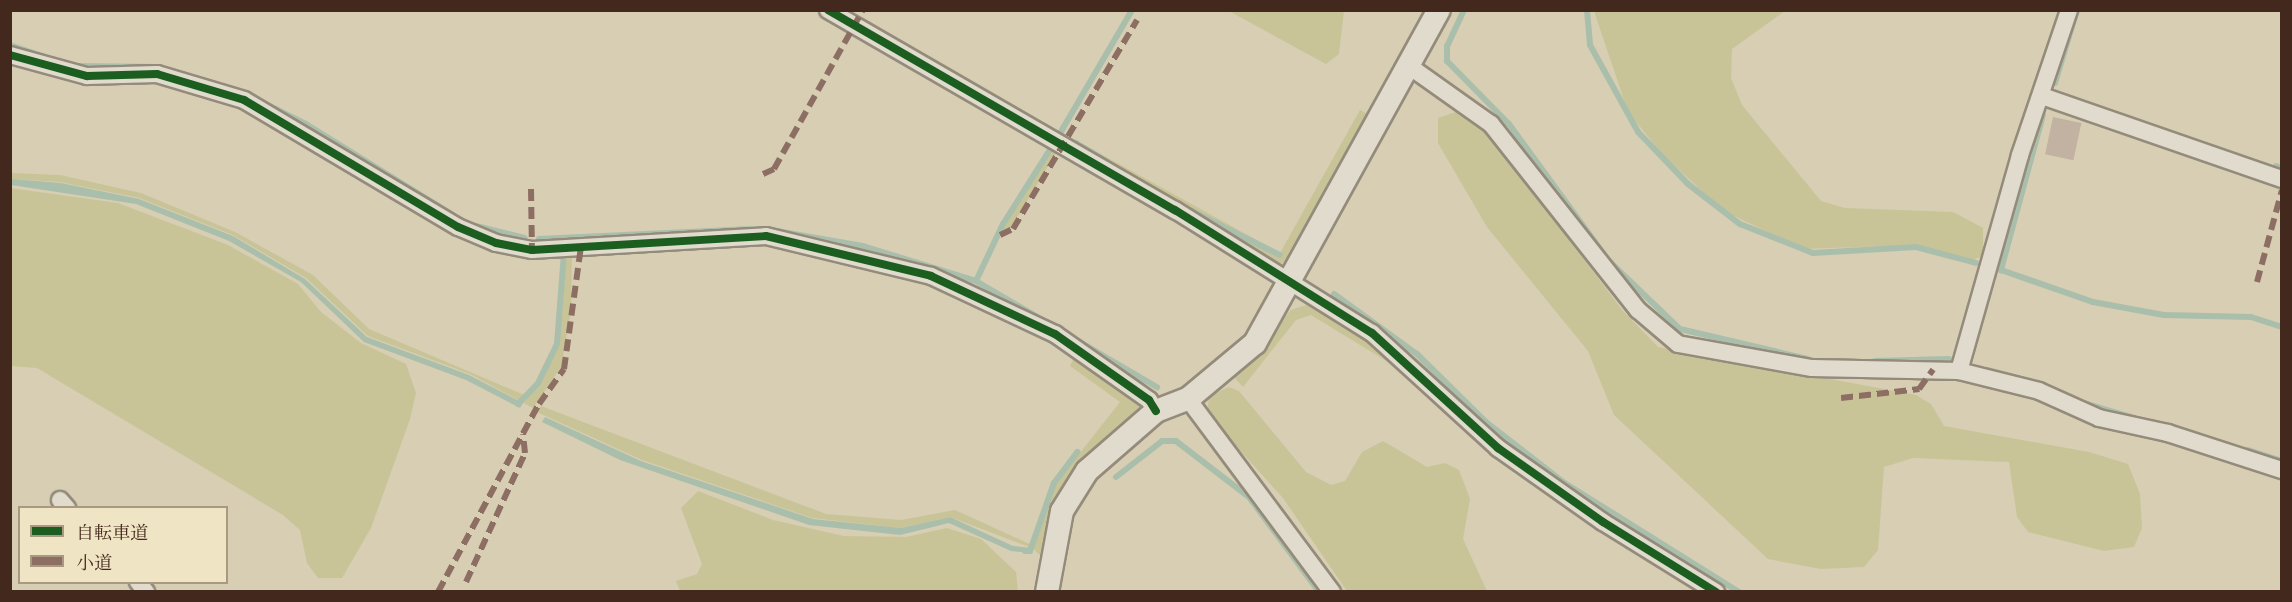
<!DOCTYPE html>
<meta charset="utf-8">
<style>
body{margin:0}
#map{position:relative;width:2292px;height:602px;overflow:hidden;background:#d7ceb3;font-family:"Old Standard TT","Noto Serif JP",serif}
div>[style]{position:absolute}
.green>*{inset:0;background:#c9c497;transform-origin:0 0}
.water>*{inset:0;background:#aabfab}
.stream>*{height:6px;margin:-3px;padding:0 3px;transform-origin:3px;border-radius:3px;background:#aabfab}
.building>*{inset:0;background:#c2b2a2;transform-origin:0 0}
.roads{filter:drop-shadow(2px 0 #948b7b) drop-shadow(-2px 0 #948b7b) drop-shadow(0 2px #948b7b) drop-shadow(0 -2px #948b7b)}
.street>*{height:16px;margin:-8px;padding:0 8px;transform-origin:8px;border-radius:8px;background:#e0dbcd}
.secondary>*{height:22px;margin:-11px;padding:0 11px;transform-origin:11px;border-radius:11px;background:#e0dbcd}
.quiet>*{height:6px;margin-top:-3px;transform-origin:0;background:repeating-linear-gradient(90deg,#8d6e63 0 12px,transparent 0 18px)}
.cycleway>*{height:8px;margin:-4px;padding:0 4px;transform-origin:4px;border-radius:4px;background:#1b5e20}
span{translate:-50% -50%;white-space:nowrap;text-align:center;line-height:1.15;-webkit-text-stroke:4.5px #efe4c4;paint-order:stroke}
.frame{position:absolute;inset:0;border:12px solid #43281d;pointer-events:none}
.legend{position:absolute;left:18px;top:506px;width:210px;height:78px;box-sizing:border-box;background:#efe4c4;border:2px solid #aa9981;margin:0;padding:8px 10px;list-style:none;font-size:18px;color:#43281d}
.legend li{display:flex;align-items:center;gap:12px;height:30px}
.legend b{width:30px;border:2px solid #aa9981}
</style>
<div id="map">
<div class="green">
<div style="clip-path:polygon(1229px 11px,1344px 11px,1339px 54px,1326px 64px)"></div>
<div style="clip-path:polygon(1594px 11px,1785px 11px,1732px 49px,1731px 78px,1742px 105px,1821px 201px,1845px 208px,1953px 212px,1983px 228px,1983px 256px,1972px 260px,1917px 245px,1803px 249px,1724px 211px,1663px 155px,1628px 112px)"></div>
<div style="left:862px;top:17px;width:236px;height:6px;rotate:30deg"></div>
<div style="clip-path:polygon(1360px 110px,1371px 116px,1293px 259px,1276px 265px,1071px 143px,1072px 138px,1280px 253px)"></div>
<div style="clip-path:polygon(1456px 112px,1491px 137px,1623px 311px,1658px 347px,1916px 395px,1931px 404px,1944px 426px,2089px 452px,2128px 464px,2140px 494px,2142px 528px,2134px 547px,2104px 551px,2028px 532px,2017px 517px,2009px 462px,1913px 458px,1884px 467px,1878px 550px,1864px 567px,1821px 569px,1768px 559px,1614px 415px,1588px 351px,1487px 227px,1438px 143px,1438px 118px)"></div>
<div style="clip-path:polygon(1052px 143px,1056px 153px,1020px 213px,1006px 233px,997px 232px)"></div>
<div style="clip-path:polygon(11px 173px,60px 175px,141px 193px,235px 232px,313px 275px,369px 329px,529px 397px,559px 346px,567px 252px,572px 252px,571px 312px,561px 367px,533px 408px,470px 374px,368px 336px,306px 278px,233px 235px,139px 198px,60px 182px,11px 179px)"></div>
<div style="clip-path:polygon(10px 188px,118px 203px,228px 245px,298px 284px,321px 312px,361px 343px,406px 364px,416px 393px,410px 419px,371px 528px,342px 578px,318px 578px,307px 563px,300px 530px,283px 515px,37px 368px,11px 366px)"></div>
<div style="clip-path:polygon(1309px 304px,1393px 355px,1388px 362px,1311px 315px,1296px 320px,1243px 387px,1232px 375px,1291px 310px)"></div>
<div style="clip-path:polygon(1076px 353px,1142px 403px,1142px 409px,1052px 513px,1041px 556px,1032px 548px,950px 517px,900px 528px,812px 518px,642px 460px,537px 412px,541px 406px,826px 514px,901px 520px,955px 510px,1034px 546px,1057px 482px,1120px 402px,1070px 366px)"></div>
<div style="clip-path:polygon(1229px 387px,1239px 391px,1306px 472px,1331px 485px,1345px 481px,1362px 452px,1383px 441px,1427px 467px,1445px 463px,1459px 470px,1470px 499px,1463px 539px,1487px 591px,1347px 591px,1283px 498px,1207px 414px,1209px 396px)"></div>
<div style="clip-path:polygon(698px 491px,773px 520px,844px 536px,906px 537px,947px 528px,981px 539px,1016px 572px,1018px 591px,680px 591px,676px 581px,697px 574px,702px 564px,681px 508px)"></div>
</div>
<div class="water">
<div style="clip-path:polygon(11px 179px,61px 183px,139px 199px,233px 236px,305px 279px,367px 337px,469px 375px,523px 403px,520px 408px,466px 380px,364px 342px,301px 282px,229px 241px,136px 204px,11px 185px)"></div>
<div style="clip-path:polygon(545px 417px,641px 461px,813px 519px,901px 528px,950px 517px,1013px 546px,1031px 548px,1032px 553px,1011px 551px,949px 523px,900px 535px,809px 525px,620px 460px,542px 422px)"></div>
</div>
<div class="stream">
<div style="left:1464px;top:10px;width:40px;rotate:115deg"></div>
<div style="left:1447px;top:46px;width:15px;rotate:90deg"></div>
<div style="left:1447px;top:61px;width:88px;rotate:45.5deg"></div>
<div style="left:1509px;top:124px;width:160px;rotate:53.9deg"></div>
<div style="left:1587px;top:10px;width:35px;rotate:85deg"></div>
<div style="left:1590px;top:45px;width:99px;rotate:61.1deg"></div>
<div style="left:1638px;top:132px;width:72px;rotate:46.1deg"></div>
<div style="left:1688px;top:184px;width:66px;rotate:37.6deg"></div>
<div style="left:1740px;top:224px;width:79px;rotate:21.7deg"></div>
<div style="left:1813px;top:253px;width:103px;rotate:-3.3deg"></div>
<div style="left:1916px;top:247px;width:62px;rotate:14.9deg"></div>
<div style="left:10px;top:45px;width:37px;rotate:19deg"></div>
<div style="left:78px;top:66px;width:79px;rotate:0.7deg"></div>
<div style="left:2055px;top:83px;width:76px;rotate:-73.2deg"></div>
<div style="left:250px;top:96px;width:63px;rotate:26.6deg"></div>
<div style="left:306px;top:124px;width:173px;rotate:31.8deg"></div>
<div style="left:2043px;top:115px;width:161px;rotate:105.2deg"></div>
<div style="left:2001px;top:270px;width:97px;rotate:19.2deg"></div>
<div style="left:2093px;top:302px;width:72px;rotate:10.4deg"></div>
<div style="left:2164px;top:315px;width:87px;rotate:1.3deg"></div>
<div style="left:2251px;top:317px;width:33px;rotate:18deg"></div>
<div style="left:1054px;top:133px;width:5px;rotate:22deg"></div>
<div style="left:1059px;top:135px;width:145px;rotate:-59.7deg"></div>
<div style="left:1076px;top:143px;width:37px;rotate:31deg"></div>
<div style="left:2276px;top:166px;width:6px;rotate:18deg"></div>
<div style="left:1192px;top:211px;width:98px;rotate:26.6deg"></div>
<div style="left:476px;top:226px;width:50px;rotate:13.8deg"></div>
<div style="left:765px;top:229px;width:99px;rotate:9.8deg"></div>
<div style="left:863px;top:246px;width:118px;rotate:17.2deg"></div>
<div style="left:976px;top:281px;width:210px;rotate:30.4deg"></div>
<div style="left:539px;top:239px;width:213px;rotate:-2.7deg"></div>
<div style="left:1609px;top:261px;width:98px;rotate:43.8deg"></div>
<div style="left:1680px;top:329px;width:131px;rotate:13.2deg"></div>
<div style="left:976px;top:281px;width:63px;rotate:-64.7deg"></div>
<div style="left:1003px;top:224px;width:93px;rotate:-57.7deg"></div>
<div style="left:1334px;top:294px;width:102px;rotate:35.9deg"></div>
<div style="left:1417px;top:354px;width:97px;rotate:44.6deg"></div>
<div style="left:1486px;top:422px;width:98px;rotate:37.9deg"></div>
<div style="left:1563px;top:482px;width:208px;rotate:32deg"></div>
<div style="left:1875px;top:361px;width:74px;rotate:-1.5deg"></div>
<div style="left:1987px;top:370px;width:59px;rotate:14.7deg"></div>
<div style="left:2083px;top:403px;width:53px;rotate:16.4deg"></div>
<div style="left:518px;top:404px;width:29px;rotate:-46deg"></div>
<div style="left:538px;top:383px;width:43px;rotate:-64deg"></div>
<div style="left:557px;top:344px;width:105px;rotate:-85.6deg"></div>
<div style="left:2248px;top:450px;width:36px;rotate:18deg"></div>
<div style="left:1116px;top:477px;width:58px;rotate:-38deg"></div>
<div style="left:1162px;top:441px;width:14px"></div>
<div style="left:1176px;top:441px;width:92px;rotate:37.5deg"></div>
<div style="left:1249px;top:497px;width:118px;rotate:53.6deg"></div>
<div style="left:1025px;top:551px;width:5px"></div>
<div style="left:1030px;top:551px;width:72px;rotate:-70.6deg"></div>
<div style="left:1054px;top:483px;width:39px;rotate:-53deg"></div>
</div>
<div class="building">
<div style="left:2053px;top:117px;width:29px;height:38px;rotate:12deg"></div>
</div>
<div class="roads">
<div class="street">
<div style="left:828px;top:10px;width:401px;rotate:30deg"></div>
<div style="left:1175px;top:210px;width:232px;rotate:32deg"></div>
<div style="left:1372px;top:333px;width:171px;rotate:42.4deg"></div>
<div style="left:1498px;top:448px;width:128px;rotate:35.2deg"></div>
<div style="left:1603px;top:522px;width:133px;rotate:31.8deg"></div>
<div style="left:10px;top:55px;width:80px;rotate:15.3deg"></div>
<div style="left:87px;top:76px;width:70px;rotate:-1.6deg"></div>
<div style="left:157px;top:74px;width:91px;rotate:16.6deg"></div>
<div style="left:244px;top:100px;width:249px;rotate:30.7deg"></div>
<div style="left:458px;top:227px;width:41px;rotate:22.8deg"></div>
<div style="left:496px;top:243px;width:37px;rotate:11deg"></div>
<div style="left:532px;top:250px;width:234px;rotate:-3.4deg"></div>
<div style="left:766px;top:236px;width:170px;rotate:13.6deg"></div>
<div style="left:931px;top:276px;width:137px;rotate:25.1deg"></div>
<div style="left:1055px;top:334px;width:115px;rotate:35.1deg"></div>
<div style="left:1149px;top:400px;width:13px;rotate:58deg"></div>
<div style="left:1409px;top:66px;width:100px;rotate:35.3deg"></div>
<div style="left:1491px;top:124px;width:237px;rotate:51.7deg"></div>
<div style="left:1638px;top:310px;width:52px;rotate:40.4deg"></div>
<div style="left:1678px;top:344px;width:136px;rotate:10.2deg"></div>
<div style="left:1812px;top:368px;width:147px;rotate:1.2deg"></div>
<div style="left:1959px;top:371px;width:82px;rotate:14deg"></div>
<div style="left:2039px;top:391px;width:66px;rotate:24.2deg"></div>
<div style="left:2099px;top:418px;width:71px;rotate:12.3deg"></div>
<div style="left:2168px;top:433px;width:120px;rotate:18deg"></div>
<div style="left:2042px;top:96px;width:254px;rotate:19.1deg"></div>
<div style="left:1959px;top:371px;width:224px;rotate:-74.2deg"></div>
<div style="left:2020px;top:155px;width:153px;rotate:-71.3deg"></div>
<div style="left:1188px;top:399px;width:241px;rotate:53.3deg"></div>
<div style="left:60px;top:500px;width:11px;rotate:49deg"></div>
<div style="left:138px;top:582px;width:13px;rotate:51deg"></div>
</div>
<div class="secondary">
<div style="left:1047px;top:592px;width:82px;rotate:-79.5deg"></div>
<div style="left:1062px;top:511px;width:47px;rotate:-58deg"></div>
<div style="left:1087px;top:471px;width:91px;rotate:-41deg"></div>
<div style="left:1156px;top:411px;width:34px;rotate:-21deg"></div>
<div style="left:1188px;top:399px;width:87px;rotate:-39.9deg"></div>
<div style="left:1255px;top:343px;width:380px;rotate:-61.1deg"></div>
</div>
</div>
<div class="quiet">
<div style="left:763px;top:174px;width:12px;rotate:-24deg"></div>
<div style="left:774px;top:169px;width:182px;rotate:-60.8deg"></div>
<div style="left:531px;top:189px;width:61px;rotate:89.1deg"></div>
<div style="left:1000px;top:235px;width:14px;rotate:-25deg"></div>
<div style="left:1013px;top:229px;width:243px;rotate:-59.3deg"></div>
<div style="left:2257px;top:282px;width:95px;rotate:-74.8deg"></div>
<div style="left:1841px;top:398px;width:79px;rotate:-6.6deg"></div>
<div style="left:1919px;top:389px;width:24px;rotate:-54deg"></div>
<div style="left:466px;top:582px;width:142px;rotate:-65.4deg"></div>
<div style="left:525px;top:453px;width:19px;rotate:-96deg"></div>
<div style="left:438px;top:592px;width:213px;rotate:-61.8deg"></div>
<div style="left:539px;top:404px;width:43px;rotate:-54.5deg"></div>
<div style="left:564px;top:369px;width:123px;rotate:-82.1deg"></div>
</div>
<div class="cycleway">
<div style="left:828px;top:10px;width:401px;rotate:30deg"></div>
<div style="left:1175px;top:210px;width:232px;rotate:32deg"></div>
<div style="left:1372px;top:333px;width:171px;rotate:42.4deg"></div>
<div style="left:1498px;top:448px;width:128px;rotate:35.2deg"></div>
<div style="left:1603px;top:522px;width:133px;rotate:31.8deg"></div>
<div style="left:10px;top:55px;width:80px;rotate:15.3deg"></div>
<div style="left:87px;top:76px;width:70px;rotate:-1.6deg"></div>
<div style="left:157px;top:74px;width:91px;rotate:16.6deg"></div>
<div style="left:244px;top:100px;width:249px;rotate:30.7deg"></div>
<div style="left:458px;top:227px;width:41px;rotate:22.8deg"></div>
<div style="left:496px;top:243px;width:37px;rotate:11deg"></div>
<div style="left:532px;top:250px;width:234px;rotate:-3.4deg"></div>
<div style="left:766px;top:236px;width:170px;rotate:13.6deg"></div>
<div style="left:931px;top:276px;width:137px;rotate:25.1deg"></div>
<div style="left:1055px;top:334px;width:115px;rotate:35.1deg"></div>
<div style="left:1149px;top:400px;width:13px;rotate:58deg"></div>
</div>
<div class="frame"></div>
<ul class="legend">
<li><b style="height:8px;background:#1b5e20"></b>自転車道</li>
<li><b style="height:8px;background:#8d6e63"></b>小道</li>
</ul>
</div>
